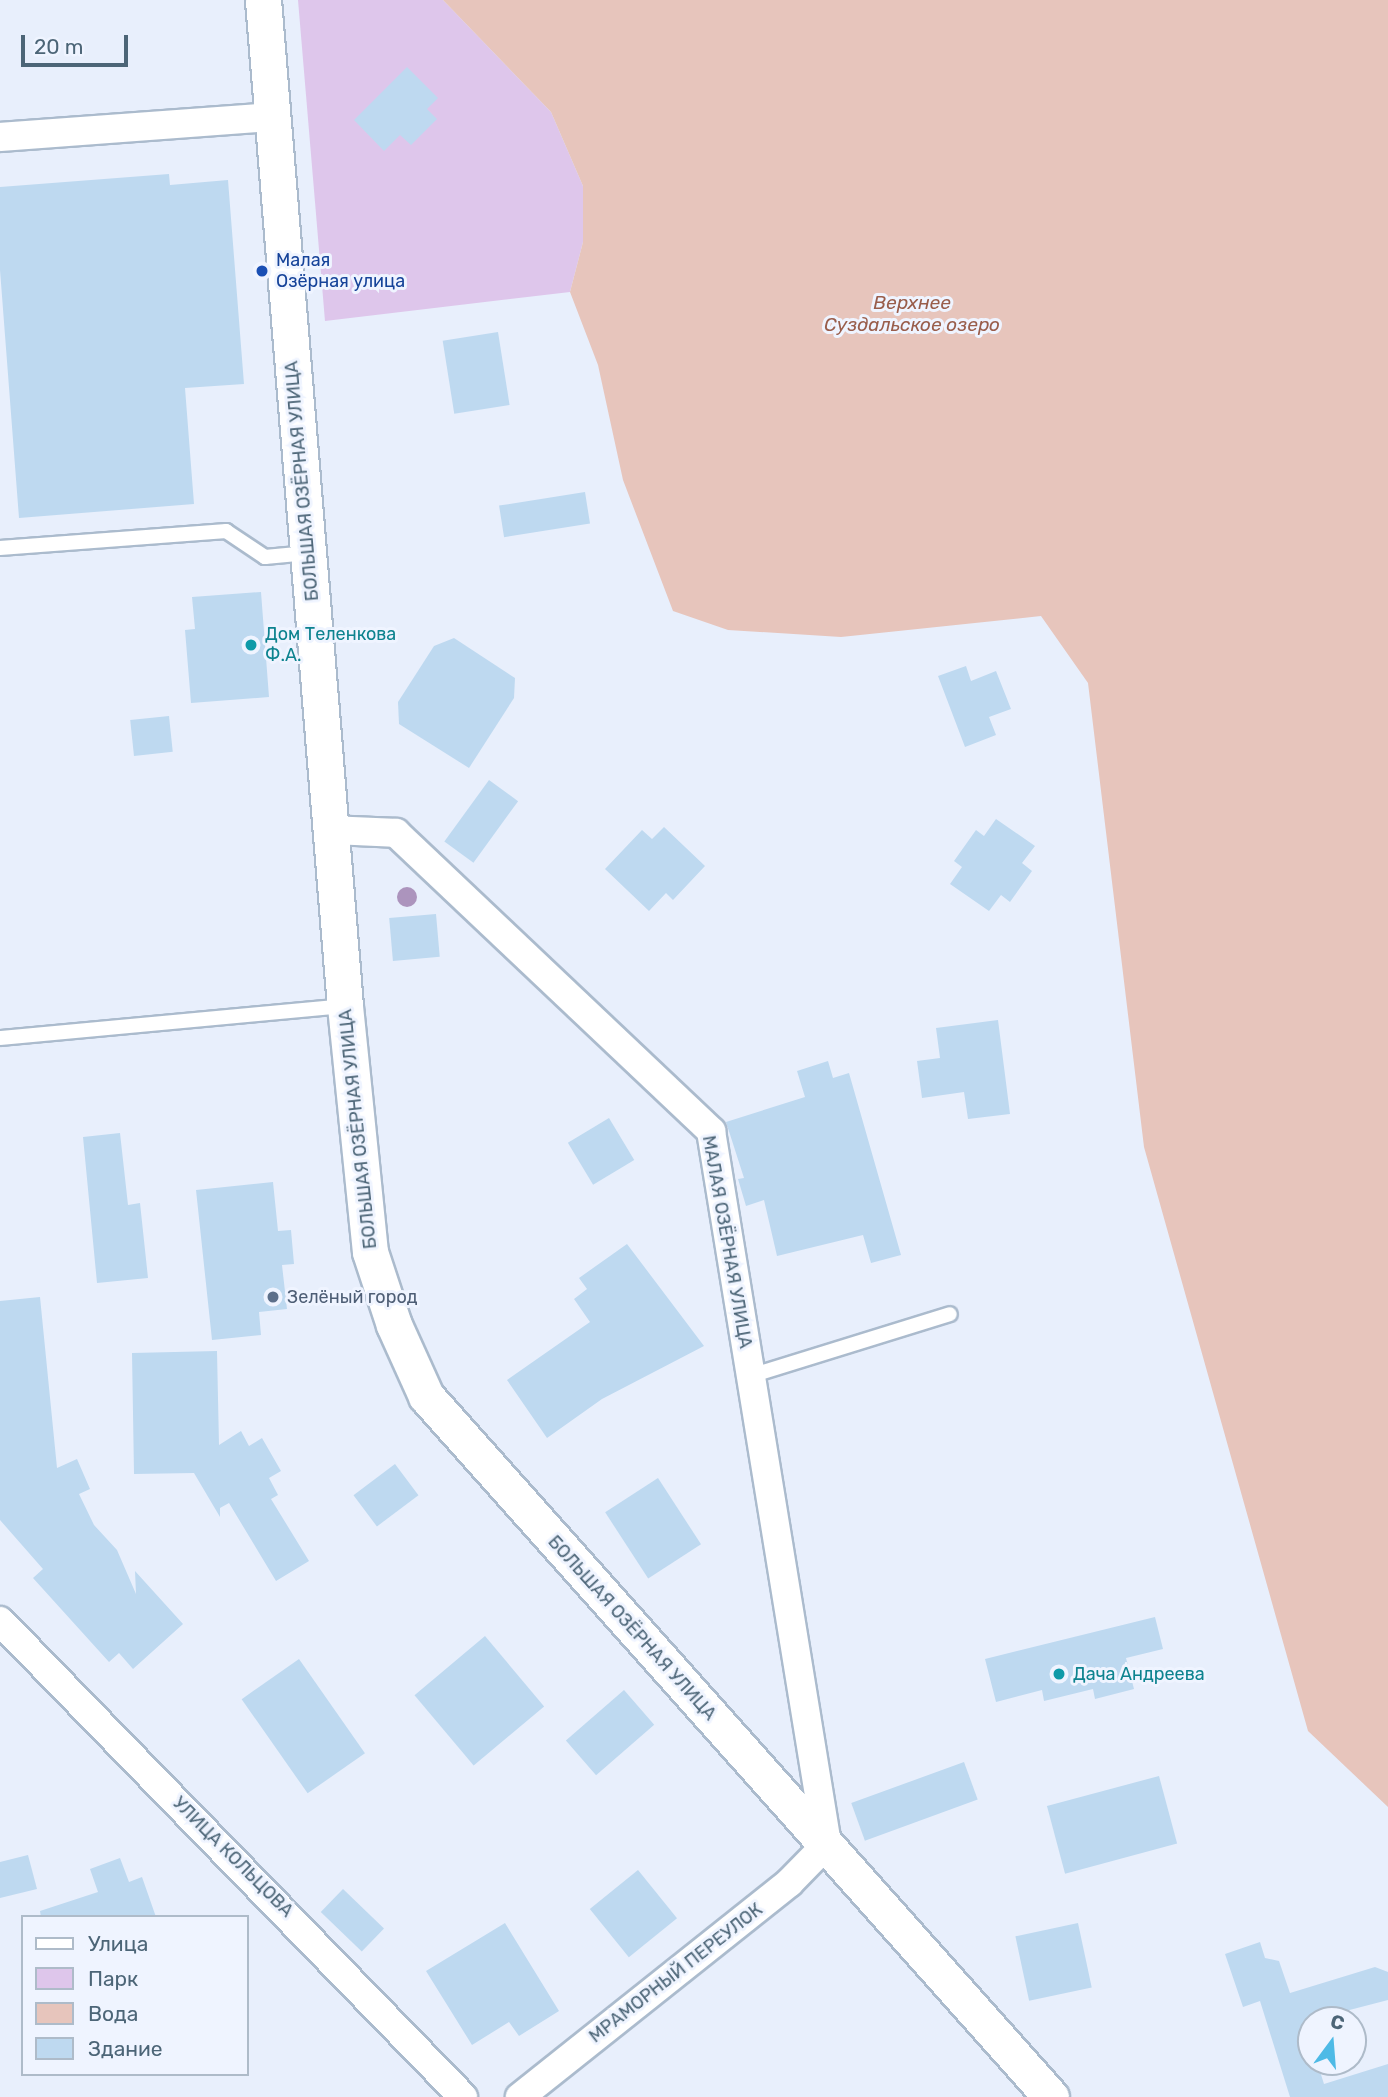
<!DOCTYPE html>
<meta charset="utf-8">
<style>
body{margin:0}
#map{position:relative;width:1388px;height:2097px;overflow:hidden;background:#e8effc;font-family:Rubik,sans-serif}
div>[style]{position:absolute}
.green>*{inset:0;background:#dec6eb}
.water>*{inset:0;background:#e7c5bc}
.building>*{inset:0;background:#bed9f0;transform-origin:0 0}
.roads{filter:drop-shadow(2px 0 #abbbcd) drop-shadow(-2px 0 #abbbcd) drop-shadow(0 2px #abbbcd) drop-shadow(0 -2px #abbbcd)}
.service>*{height:14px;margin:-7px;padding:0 7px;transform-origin:7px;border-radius:7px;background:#fff}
.minor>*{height:28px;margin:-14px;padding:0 14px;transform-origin:14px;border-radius:14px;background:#fff}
.tertiary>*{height:35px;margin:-17.5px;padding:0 17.5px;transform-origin:17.5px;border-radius:17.5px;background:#fff}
.trees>*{width:20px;height:20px;margin:-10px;border-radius:50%;background:#ac94bd}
.dots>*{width:19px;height:19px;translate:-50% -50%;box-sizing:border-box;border:4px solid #eff4ff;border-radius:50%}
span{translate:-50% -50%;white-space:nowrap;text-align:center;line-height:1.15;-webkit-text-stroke:6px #eff4ff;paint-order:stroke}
.transit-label{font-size:18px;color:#164399}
.left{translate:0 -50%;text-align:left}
.street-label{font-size:18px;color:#4c6577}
.culture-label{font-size:18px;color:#0d838f}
.service-label{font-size:18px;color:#4e5e75}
.water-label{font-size:19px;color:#995d4b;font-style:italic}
.legend{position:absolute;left:21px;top:1915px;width:228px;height:161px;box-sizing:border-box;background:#eff4ff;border:2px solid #aebbc9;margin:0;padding:9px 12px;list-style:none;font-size:21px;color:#4c6577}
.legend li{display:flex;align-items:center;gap:14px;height:35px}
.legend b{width:35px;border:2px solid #aebbc9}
.north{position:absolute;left:1297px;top:2006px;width:70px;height:70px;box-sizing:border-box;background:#eff4ff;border:2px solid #aebbc9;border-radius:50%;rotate:16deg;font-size:19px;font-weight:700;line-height:28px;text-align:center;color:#4c6577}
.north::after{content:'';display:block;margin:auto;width:24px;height:32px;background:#4ebae6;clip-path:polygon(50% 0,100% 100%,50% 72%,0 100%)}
.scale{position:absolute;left:21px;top:35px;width:107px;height:32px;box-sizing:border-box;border:4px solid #4c6577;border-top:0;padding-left:9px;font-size:21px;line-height:24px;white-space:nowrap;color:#4c6577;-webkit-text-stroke:5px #eff4ff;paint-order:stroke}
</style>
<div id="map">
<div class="green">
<div style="clip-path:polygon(298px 0,443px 0,551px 112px,583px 186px,583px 242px,570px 292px,325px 321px)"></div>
</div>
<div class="water">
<div style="clip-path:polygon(443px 0,1388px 0,1388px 1807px,1308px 1731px,1144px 1147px,1088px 683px,1041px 616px,841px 637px,728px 630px,673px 611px,623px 480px,598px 365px,570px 292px,583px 242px,583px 186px,551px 112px)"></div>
</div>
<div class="building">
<div style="clip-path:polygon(407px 67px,438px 98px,427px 109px,437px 119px,411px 145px,400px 135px,384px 151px,354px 120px)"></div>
<div style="clip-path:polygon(169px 174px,170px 185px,228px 180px,244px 384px,185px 388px,194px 504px,19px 518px,0 270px,0 187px)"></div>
<div style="left:498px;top:332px;width:74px;height:56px;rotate:81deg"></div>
<div style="left:585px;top:492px;width:32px;height:87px;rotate:81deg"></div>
<div style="clip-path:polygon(261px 592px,269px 697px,191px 703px,185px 630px,195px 629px,192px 597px)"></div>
<div style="clip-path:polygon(454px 638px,515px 678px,514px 698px,469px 768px,399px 724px,398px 702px,434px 646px)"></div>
<div style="clip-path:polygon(966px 666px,971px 681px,996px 671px,1011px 709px,989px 717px,996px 735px,965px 747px,938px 676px)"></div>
<div style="left:169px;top:716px;width:36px;height:39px;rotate:84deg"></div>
<div style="left:489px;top:780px;width:36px;height:76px;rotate:36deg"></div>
<div style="clip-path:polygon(996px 819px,1035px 846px,1022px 863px,1032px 871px,1010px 902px,1001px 895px,989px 911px,950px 884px,962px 867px,954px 861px,976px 830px,984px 836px)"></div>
<div style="clip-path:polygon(664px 827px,705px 866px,673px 900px,666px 893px,649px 911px,605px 869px,642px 830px,652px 839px)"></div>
<div style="left:436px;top:914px;width:43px;height:47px;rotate:85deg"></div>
<div style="clip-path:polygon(998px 1020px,1010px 1114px,968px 1119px,964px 1092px,922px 1098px,917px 1061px,940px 1058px,936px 1028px)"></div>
<div style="clip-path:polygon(828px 1061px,833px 1078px,849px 1073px,901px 1255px,871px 1263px,863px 1235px,777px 1256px,764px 1200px,746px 1206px,738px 1179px,744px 1178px,726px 1122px,805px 1097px,797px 1071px)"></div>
<div style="left:609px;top:1118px;width:49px;height:48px;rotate:59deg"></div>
<div style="clip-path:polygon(120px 1133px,128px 1205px,140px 1203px,148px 1278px,97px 1283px,83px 1137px)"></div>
<div style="clip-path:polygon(273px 1182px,278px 1231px,291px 1230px,294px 1264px,282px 1265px,287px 1309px,259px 1312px,261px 1335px,212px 1340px,196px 1190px)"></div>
<div style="clip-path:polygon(627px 1244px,704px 1346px,602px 1399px,547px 1438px,507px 1380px,590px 1322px,574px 1299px,587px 1289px,579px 1278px)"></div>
<div style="clip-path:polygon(40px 1297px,57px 1468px,77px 1459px,90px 1489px,79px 1494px,94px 1525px,117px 1550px,136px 1594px,135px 1571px,183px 1624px,133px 1669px,119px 1653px,109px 1662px,33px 1578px,43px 1569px,0 1520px,0 1301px)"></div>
<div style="clip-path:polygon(217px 1351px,219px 1445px,241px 1431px,249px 1446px,262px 1438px,281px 1471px,269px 1478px,278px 1495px,271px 1499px,309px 1561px,276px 1581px,229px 1503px,220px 1508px,220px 1517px,194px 1473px,134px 1474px,132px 1353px)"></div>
<div style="left:395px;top:1464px;width:39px;height:52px;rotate:53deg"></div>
<div style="left:658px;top:1478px;width:79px;height:63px;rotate:57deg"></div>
<div style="clip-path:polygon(1155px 1617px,1163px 1649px,1126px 1658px,1134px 1689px,1095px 1699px,1093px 1689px,1044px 1701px,1042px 1690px,996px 1702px,985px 1659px)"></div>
<div style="left:485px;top:1636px;width:92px;height:92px;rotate:50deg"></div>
<div style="left:299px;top:1659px;width:115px;height:70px;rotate:55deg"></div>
<div style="left:624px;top:1690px;width:46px;height:77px;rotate:49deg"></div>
<div style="left:964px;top:1762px;width:40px;height:120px;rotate:70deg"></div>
<div style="left:1159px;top:1776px;width:70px;height:116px;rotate:75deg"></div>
<div style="clip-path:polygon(28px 1855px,37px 1889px,0 1898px,0 1862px)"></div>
<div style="clip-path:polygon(120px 1858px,129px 1882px,142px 1877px,156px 1917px,41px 1917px,40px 1911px,98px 1892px,90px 1869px)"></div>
<div style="left:638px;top:1870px;width:62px;height:62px;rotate:51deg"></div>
<div style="left:343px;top:1889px;width:57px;height:32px;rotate:44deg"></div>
<div style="clip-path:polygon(505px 1923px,559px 2011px,519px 2036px,509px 2022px,472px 2045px,426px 1971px)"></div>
<div style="left:1078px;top:1923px;width:66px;height:64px;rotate:78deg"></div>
<div style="clip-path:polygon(1260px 1942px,1265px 1958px,1279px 1961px,1290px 1993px,1375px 1967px,1388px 1972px,1388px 2000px,1311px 2020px,1307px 2026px,1311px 2062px,1317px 2062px,1324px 2084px,1388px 2064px,1388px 2097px,1290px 2097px,1260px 2001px,1243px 2007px,1225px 1954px)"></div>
</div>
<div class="roads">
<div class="service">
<div style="left:0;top:548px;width:227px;rotate:-4.3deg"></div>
<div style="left:226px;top:531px;width:47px;rotate:33.7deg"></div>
<div style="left:265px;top:557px;width:43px;rotate:-5.3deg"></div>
<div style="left:0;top:1038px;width:346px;rotate:-5.3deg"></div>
<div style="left:750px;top:1376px;width:209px;rotate:-17.2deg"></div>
</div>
<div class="minor">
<div style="left:0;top:137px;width:274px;rotate:-4.2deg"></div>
<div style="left:331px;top:830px;width:65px;rotate:2.6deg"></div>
<div style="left:396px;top:833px;width:434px;rotate:43.4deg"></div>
<div style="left:711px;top:1131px;width:722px;rotate:80.76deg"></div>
<div style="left:827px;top:1844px;width:54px;rotate:134.3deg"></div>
<div style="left:789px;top:1883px;width:344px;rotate:141.5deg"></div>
<div style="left:0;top:1621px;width:664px;rotate:45.79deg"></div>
</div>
<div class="tertiary">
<div style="left:263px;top:0;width:1009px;rotate:85.34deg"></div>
<div style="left:345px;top:1006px;width:247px;rotate:84.2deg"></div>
<div style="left:370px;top:1252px;width:77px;rotate:71.8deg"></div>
<div style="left:394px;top:1325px;width:78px;rotate:65.7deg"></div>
<div style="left:426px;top:1396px;width:939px;rotate:48.28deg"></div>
</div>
</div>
<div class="trees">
<div style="left:407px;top:897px"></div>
</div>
<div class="dots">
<div style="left:262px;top:271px;background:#1a4fb4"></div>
<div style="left:251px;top:645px;background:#0f9aa8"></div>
<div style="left:273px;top:1297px;background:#5c6f8a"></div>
<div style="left:1059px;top:1674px;background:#0f9aa8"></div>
</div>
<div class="transit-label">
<span class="left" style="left:276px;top:271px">Малая<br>Озёрная улица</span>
</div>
<div class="street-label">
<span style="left:302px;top:481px;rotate:-95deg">БОЛЬШАЯ ОЗЁРНАЯ УЛИЦА</span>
<span style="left:358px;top:1129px;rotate:-96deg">БОЛЬШАЯ ОЗЁРНАЯ УЛИЦА</span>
<span style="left:727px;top:1242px;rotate:80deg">МАЛАЯ ОЗЁРНАЯ УЛИЦА</span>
<span style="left:632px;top:1628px;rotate:48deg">БОЛЬШАЯ ОЗЁРНАЯ УЛИЦА</span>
<span style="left:233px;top:1857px;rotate:45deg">УЛИЦА КОЛЬЦОВА</span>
<span style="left:676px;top:1973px;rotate:-38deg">МРАМОРНЫЙ ПЕРЕУЛОК</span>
</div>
<div class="culture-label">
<span class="left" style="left:265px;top:645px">Дом Теленкова<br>Ф.А.</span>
<span class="left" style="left:1073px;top:1674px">Дача Андреева</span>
</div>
<div class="service-label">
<span class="left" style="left:287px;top:1297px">Зелёный город</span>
</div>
<div class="water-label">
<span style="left:912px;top:314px">Верхнее<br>Суздальское озеро</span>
</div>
<ul class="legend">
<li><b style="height:9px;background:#fff"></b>Улица</li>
<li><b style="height:19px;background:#dec6eb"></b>Парк</li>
<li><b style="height:19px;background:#e7c5bc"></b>Вода</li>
<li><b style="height:19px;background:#bed9f0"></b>Здание</li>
</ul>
<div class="north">С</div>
<div class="scale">20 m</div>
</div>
